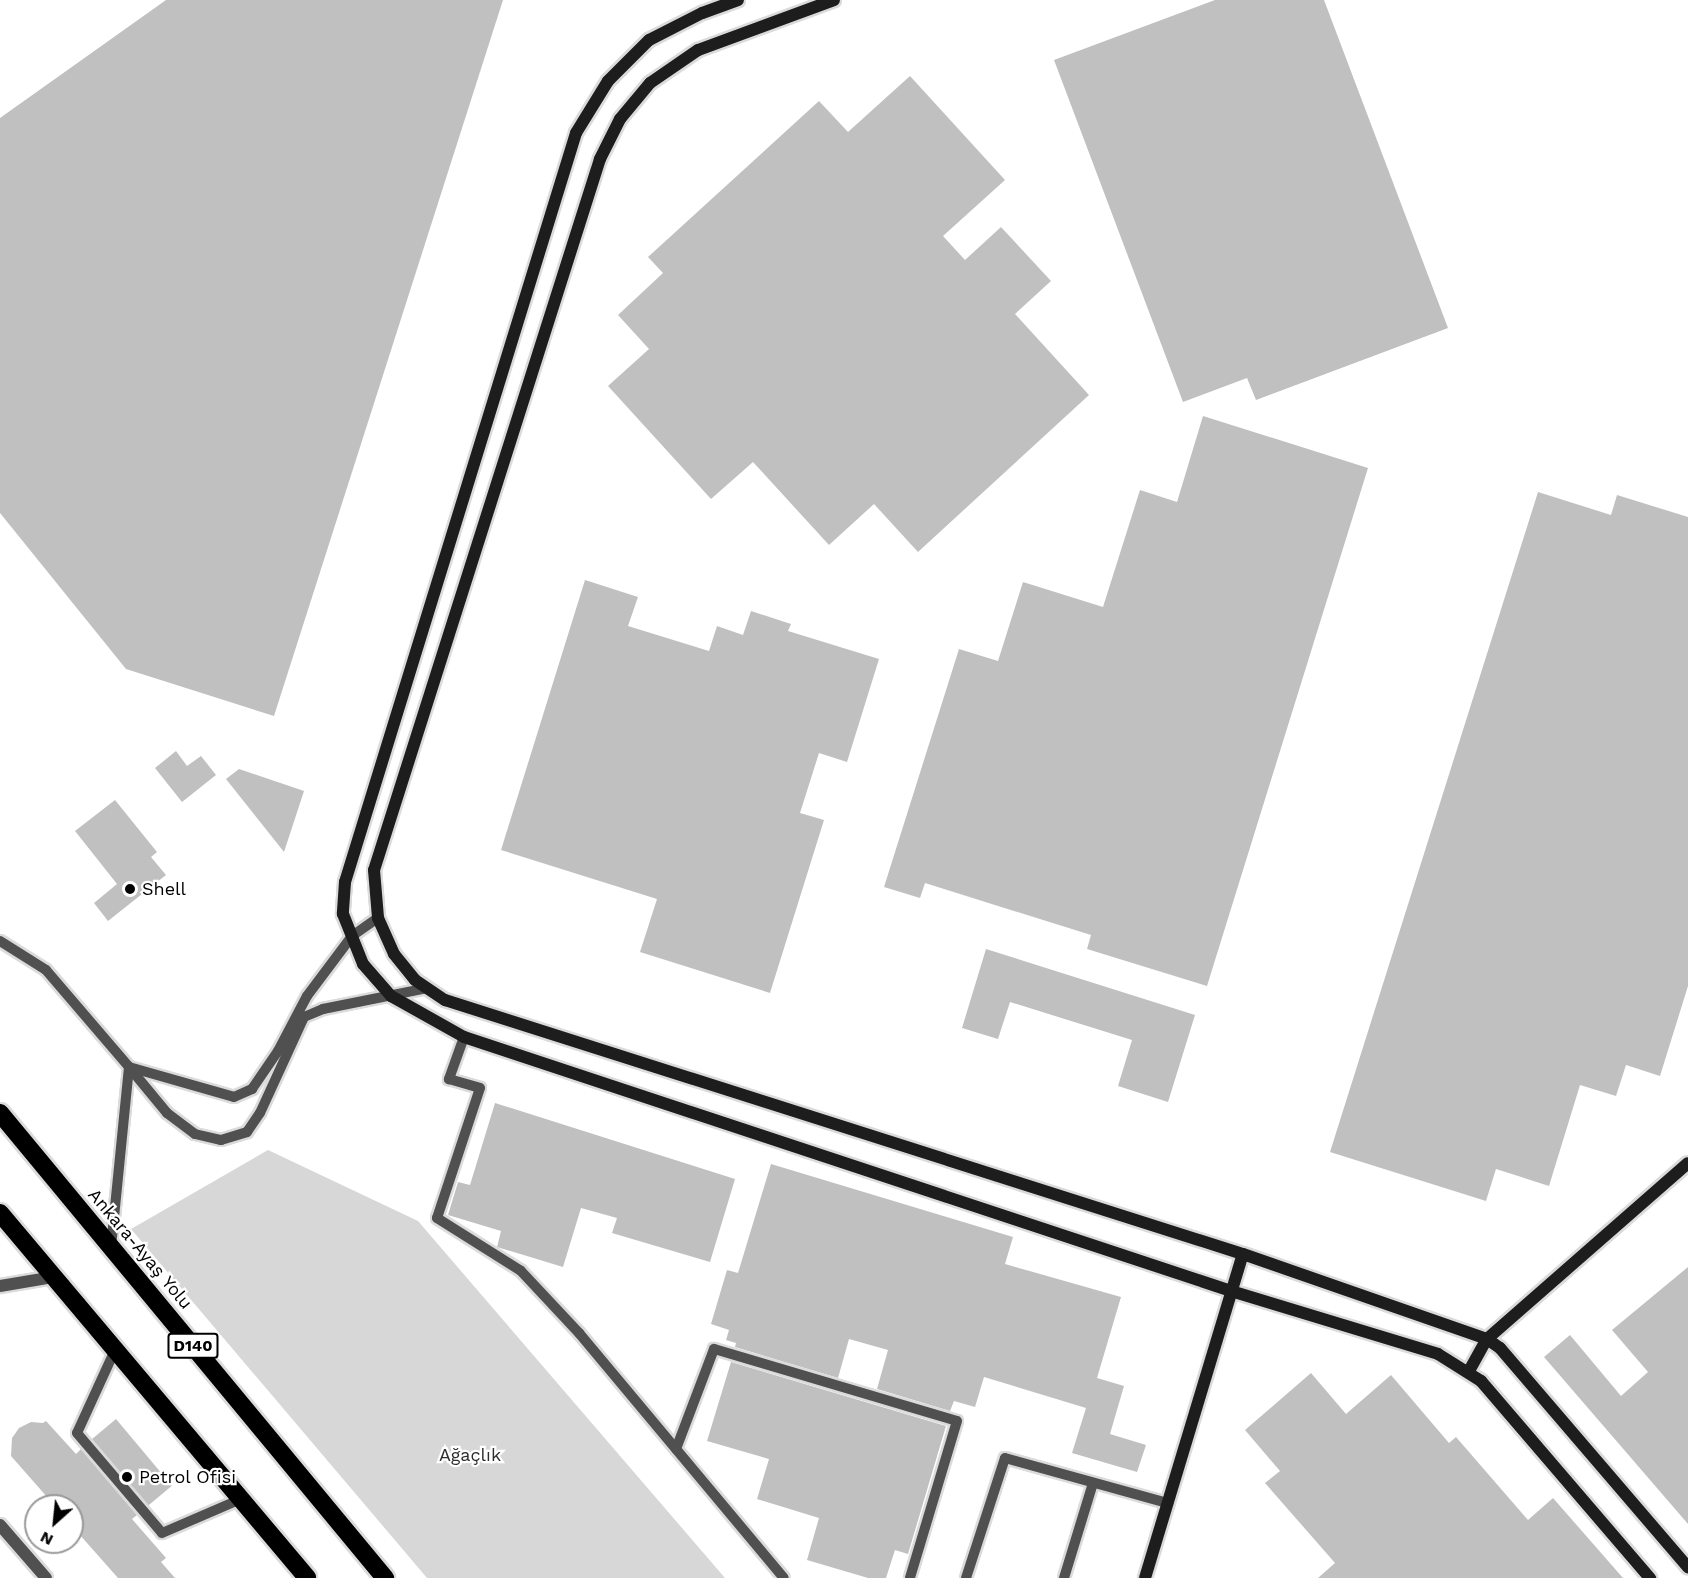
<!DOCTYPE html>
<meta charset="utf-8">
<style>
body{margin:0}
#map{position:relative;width:1688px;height:1578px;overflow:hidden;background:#fff;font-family:"Work Sans",sans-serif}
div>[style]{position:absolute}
.green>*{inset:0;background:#d7d7d7}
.building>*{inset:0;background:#c0c0c0;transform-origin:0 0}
.roads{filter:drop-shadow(2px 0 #dbdbdb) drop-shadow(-2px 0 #dbdbdb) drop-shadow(0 2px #dbdbdb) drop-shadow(0 -2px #dbdbdb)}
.lane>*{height:10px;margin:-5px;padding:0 5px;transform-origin:5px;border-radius:5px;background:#505050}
.street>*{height:12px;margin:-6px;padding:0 6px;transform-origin:6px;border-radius:6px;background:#505050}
.secondary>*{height:12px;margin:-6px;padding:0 6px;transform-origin:6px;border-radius:6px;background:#1d1d1d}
.highway>*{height:18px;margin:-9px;padding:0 9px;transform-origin:9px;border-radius:9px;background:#000}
.dots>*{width:16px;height:16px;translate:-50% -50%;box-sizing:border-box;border:3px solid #fff;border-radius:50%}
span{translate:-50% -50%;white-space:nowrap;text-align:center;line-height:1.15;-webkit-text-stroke:4.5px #fff;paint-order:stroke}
.shield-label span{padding:2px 4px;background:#fff;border:2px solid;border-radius:4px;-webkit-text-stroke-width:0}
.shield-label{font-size:16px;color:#000;font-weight:700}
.poi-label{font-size:18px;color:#000}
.left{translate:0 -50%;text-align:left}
.street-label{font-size:18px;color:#000}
.park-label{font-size:18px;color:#2e2e2e}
.north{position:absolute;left:24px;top:1494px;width:60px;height:60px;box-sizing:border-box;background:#fff;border:2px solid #999;border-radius:50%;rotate:207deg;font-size:16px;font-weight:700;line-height:24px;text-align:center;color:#000}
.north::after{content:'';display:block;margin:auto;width:21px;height:27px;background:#000;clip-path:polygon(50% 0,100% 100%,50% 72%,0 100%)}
</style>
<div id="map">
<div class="green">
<div style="clip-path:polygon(268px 1150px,418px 1221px,725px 1578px,427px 1578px,131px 1229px)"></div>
</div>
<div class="building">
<div style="clip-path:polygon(166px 0,503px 0,274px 716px,126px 669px,0 513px,0 118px)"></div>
<div style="clip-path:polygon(1215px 0,1324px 0,1448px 328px,1256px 400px,1247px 378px,1183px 402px,1054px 60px)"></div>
<div style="clip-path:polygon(910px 76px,1005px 180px,943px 236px,965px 260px,1001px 227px,1051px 281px,1015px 314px,1089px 395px,918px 552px,874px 504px,829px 545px,753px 462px,711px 499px,608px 386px,649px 349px,618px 315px,663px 273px,648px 257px,819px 101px,848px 132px)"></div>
<div style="clip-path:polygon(1203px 416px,1368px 468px,1207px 986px,1087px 949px,1091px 935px,925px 883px,920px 898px,884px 887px,959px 649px,998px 661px,1023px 582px,1103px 607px,1140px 490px,1177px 502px)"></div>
<div style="clip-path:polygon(1538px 492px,1611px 515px,1617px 495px,1688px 517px,1688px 986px,1660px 1076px,1626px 1065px,1616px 1096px,1580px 1085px,1549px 1186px,1496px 1169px,1486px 1201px,1330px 1152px)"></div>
<div style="clip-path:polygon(585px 580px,638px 597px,628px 626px,709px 651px,717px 626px,743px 635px,751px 611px,791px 624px,788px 631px,879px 659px,847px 762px,819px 753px,800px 813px,824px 820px,770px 993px,640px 952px,657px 899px,501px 850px)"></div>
<div style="clip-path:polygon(176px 751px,187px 766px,201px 756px,216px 775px,182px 802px,155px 768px)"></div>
<div style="clip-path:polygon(239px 769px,304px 791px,284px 852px,226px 779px)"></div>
<div style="clip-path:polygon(115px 800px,157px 852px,151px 857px,166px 875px,108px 921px,94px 903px,117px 884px,75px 831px)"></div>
<div style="clip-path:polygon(986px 949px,1195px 1015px,1168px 1102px,1118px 1086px,1132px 1040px,1010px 1002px,998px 1039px,962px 1028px)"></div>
<div style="clip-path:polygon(495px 1103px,735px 1179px,710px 1262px,612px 1233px,617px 1218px,581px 1208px,563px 1267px,497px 1247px,501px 1231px,448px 1215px,458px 1182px,470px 1185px)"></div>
<div style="clip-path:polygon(771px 1164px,1013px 1237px,1005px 1264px,1121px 1297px,1097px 1378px,1124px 1386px,1110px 1434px,1146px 1445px,1137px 1472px,1072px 1453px,1086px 1408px,984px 1377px,975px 1407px,954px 1401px,950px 1411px,877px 1389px,888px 1350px,849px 1339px,838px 1378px,735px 1347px,736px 1343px,726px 1340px,729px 1330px,711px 1324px,727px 1270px,738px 1273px)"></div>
<div style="clip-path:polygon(1688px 1267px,1688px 1524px,1544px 1357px,1570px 1335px,1621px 1396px,1648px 1372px,1612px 1330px)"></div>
<div style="clip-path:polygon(731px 1362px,946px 1426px,908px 1554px,895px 1550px,886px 1578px,868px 1578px,807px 1560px,819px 1518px,757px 1499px,769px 1459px,707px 1441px)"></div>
<div style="clip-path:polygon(1311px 1373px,1346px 1414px,1391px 1375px,1449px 1443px,1456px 1437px,1528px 1520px,1553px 1498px,1623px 1578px,1318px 1578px,1335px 1563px,1265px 1483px,1280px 1471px,1245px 1430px)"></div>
<div style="left:116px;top:1419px;width:87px;height:32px;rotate:50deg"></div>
<div style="clip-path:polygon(46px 1421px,76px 1454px,81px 1449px,137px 1515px,132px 1519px,166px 1558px,161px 1562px,175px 1578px,118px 1578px,72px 1526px,72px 1506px,55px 1506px,11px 1456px,12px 1438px,19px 1428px,31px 1422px,43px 1423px)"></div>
</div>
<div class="roads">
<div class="lane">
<div style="left:0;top:941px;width:54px;rotate:32.2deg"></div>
<div style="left:46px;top:970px;width:128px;rotate:49.4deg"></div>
<div style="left:129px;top:1067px;width:180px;rotate:95.7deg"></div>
<div style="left:464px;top:1037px;width:45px;rotate:109.7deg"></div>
<div style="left:449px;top:1079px;width:32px;rotate:16deg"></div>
<div style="left:480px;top:1088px;width:137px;rotate:108.3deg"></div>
<div style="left:437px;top:1218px;width:99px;rotate:32.2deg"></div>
<div style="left:521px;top:1271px;width:85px;rotate:46.9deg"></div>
<div style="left:579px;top:1333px;width:319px;rotate:50.1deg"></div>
<div style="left:129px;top:1067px;width:60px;rotate:50.4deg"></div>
<div style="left:167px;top:1113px;width:35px;rotate:37deg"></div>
<div style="left:195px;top:1134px;width:27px;rotate:13deg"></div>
<div style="left:221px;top:1140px;width:27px;rotate:-17deg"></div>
<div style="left:247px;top:1132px;width:23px;rotate:-56deg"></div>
<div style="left:260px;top:1113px;width:106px;rotate:-65.4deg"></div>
<div style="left:304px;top:1017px;width:21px;rotate:-23deg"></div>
<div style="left:323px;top:1009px;width:106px;rotate:-11.4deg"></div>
<div style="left:129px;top:1067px;width:109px;rotate:15.9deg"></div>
<div style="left:234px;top:1097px;width:20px;rotate:-24deg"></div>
<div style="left:252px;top:1089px;width:46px;rotate:-55.6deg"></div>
<div style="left:278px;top:1051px;width:62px;rotate:-62.2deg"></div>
<div style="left:307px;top:996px;width:75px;rotate:-53.1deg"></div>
<div style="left:352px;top:936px;width:32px;rotate:-35deg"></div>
<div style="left:115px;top:1350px;width:91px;rotate:114.6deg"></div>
<div style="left:77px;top:1433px;width:131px;rotate:49.6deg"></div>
<div style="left:162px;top:1533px;width:86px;rotate:-23.3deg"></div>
<div style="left:676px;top:1449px;width:107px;rotate:-69.2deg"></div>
<div style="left:714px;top:1349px;width:253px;rotate:16.5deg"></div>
<div style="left:957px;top:1421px;width:164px;rotate:106.7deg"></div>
<div style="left:966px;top:1578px;width:126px;rotate:-72deg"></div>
<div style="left:1005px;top:1458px;width:168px;rotate:15.5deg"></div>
<div style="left:1064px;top:1578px;width:99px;rotate:-73deg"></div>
</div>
<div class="street">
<div style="left:0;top:1286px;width:55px;rotate:-9.5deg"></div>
<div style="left:0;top:1525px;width:70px;rotate:49deg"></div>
</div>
<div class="secondary">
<div style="left:738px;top:0;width:38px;rotate:160deg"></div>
<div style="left:702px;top:13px;width:59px;rotate:153deg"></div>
<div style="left:649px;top:40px;width:58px;rotate:135deg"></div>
<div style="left:608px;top:81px;width:61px;rotate:121.6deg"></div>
<div style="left:576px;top:133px;width:784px;rotate:107.14deg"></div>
<div style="left:345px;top:882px;width:32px;rotate:94deg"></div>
<div style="left:343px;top:914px;width:54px;rotate:68.2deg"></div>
<div style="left:363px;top:964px;width:43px;rotate:48.8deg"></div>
<div style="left:391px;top:996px;width:84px;rotate:29.3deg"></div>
<div style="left:464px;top:1037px;width:808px;rotate:18.32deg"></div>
<div style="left:1231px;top:1291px;width:216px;rotate:16.9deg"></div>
<div style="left:1438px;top:1354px;width:51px;rotate:32.1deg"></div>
<div style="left:1481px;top:1381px;width:260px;rotate:49.4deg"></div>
<div style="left:834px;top:0;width:145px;rotate:159.8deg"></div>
<div style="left:698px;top:50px;width:58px;rotate:145.5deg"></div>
<div style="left:650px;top:83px;width:47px;rotate:129.8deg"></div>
<div style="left:620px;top:119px;width:45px;rotate:116.6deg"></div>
<div style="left:600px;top:159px;width:746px;rotate:107.63deg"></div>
<div style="left:374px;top:870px;width:48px;rotate:85.2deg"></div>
<div style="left:378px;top:918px;width:39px;rotate:66deg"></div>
<div style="left:394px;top:954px;width:33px;rotate:51deg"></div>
<div style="left:415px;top:980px;width:36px;rotate:34deg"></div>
<div style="left:445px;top:1000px;width:837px;rotate:17.66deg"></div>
<div style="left:1243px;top:1254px;width:258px;rotate:19.2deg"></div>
<div style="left:1487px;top:1339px;width:16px;rotate:35deg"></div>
<div style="left:1500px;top:1348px;width:289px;rotate:49.4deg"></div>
<div style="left:1469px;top:1371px;width:37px;rotate:-61deg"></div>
<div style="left:1487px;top:1339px;width:267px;rotate:-41.2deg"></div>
<div style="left:1145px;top:1578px;width:338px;rotate:-73.2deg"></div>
</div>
<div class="highway">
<div style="left:0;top:1113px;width:604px;rotate:50.38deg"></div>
<div style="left:0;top:1213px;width:477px;rotate:49.9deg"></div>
</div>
</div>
<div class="dots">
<div style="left:130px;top:889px;background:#000"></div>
<div style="left:127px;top:1477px;background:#000"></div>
</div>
<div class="shield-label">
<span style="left:193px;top:1346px">D140</span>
</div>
<div class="poi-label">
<span class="left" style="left:142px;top:889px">Shell</span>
<span class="left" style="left:139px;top:1477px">Petrol Ofisi</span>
</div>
<div class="street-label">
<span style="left:140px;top:1249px;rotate:50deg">Ankara-Ayaş Yolu</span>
</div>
<div class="park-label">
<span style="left:470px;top:1455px">Ağaçlık</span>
</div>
<div class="north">N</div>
</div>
